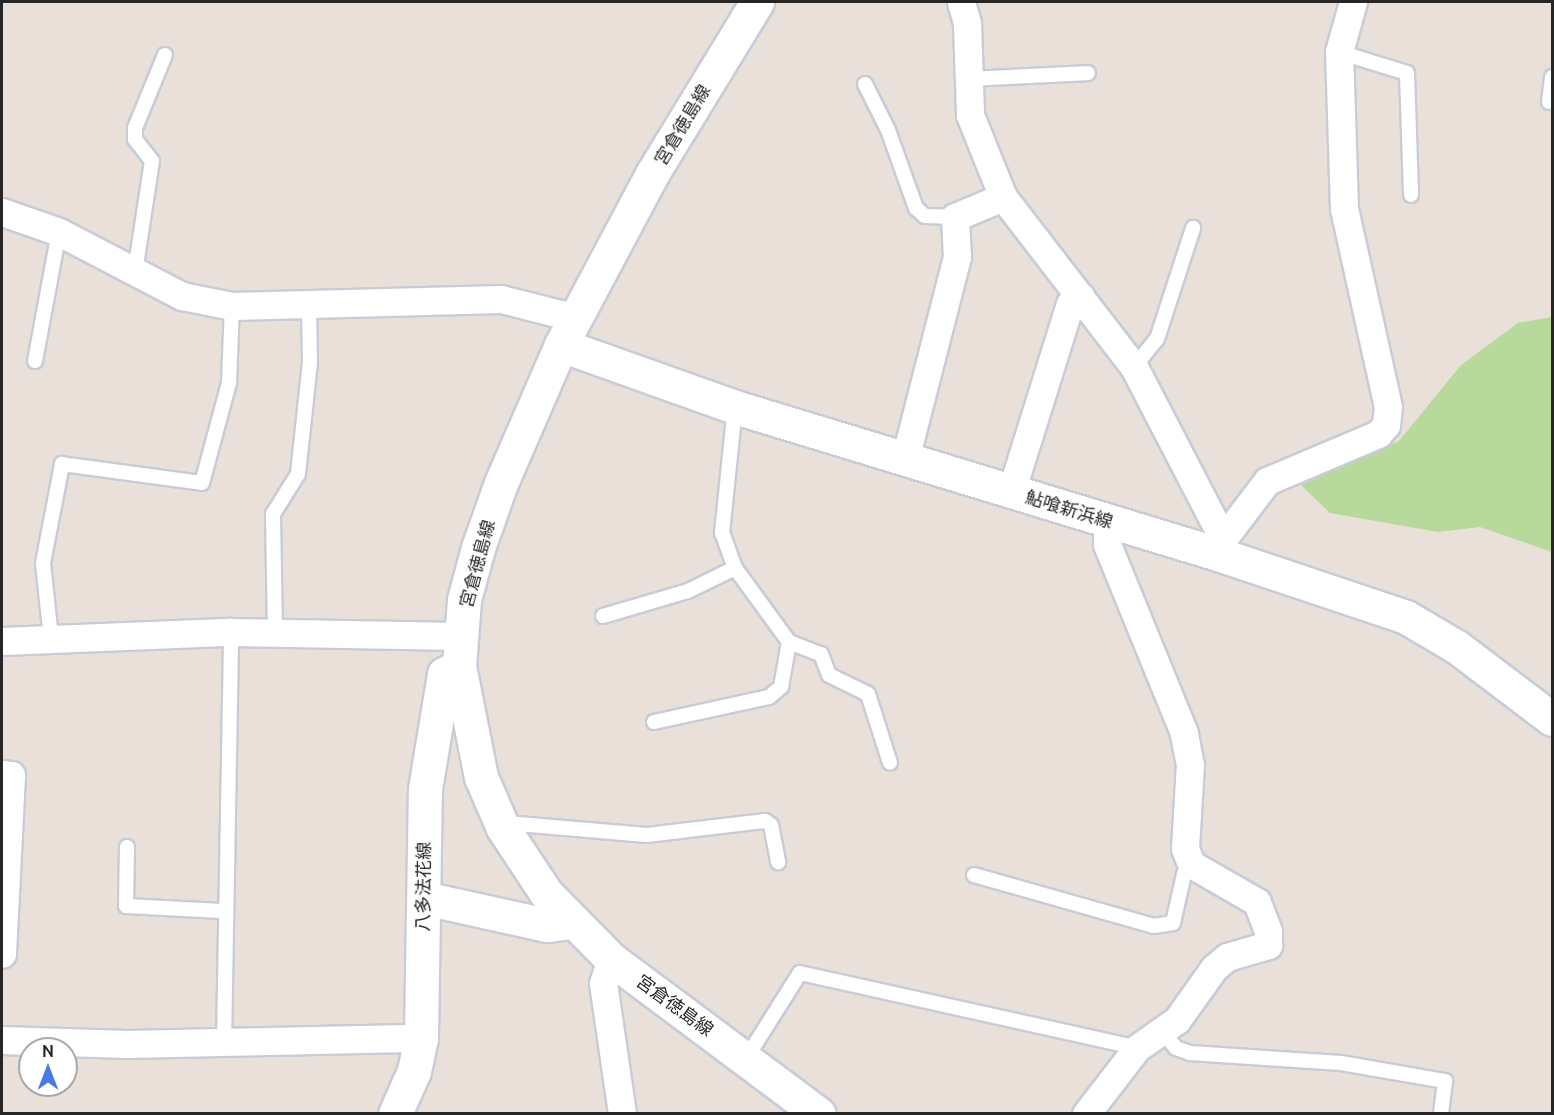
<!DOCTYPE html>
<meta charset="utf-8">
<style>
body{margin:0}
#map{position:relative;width:1554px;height:1115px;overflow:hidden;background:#e8e0d9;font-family:Ubuntu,"Noto Sans JP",sans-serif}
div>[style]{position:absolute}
.green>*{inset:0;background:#b7d99b}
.roads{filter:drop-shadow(2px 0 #c8ccd7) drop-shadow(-2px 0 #c8ccd7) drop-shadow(0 2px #c8ccd7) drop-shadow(0 -2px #c8ccd7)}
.service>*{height:14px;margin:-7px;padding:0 7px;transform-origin:7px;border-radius:7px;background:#fff}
.minor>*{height:27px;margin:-13.5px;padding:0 13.5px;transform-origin:13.5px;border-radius:13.5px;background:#fff}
.tertiary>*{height:33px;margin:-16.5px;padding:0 16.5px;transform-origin:16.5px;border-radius:16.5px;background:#fff}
.secondary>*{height:33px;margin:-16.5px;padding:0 16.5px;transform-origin:16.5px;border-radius:16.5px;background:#fff}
span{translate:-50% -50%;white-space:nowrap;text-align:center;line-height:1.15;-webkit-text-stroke:5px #fff;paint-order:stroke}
.street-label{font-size:18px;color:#262626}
.frame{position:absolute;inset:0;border:3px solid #262626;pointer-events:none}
.north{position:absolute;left:18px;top:1037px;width:60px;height:60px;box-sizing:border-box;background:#fff;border:2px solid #a8a8a8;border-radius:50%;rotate:0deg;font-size:16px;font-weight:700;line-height:24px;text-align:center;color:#262626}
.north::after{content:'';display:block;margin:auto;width:21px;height:27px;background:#4a78e4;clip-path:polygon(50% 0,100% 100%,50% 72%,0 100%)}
</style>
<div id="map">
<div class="green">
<div style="clip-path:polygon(1552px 317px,1552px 552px,1480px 527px,1438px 532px,1330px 513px,1301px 485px,1399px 441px,1461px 365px,1518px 323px)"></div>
</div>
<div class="roads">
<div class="service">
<div style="left:1339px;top:52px;width:71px;rotate:17.2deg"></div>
<div style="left:1407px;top:73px;width:122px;rotate:88.1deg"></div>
<div style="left:970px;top:79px;width:118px;rotate:-2.9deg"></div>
<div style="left:865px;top:84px;width:51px;rotate:63.4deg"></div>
<div style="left:888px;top:130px;width:83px;rotate:70.3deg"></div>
<div style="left:916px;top:208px;width:12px;rotate:42deg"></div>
<div style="left:925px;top:216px;width:30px;rotate:2deg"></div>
<div style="left:1549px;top:102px;width:25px;rotate:-83deg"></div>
<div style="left:135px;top:272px;width:112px;rotate:-81.3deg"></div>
<div style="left:152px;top:161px;width:28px;rotate:-128deg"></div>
<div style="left:135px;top:139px;width:11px;rotate:-90deg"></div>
<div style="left:135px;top:128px;width:79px;rotate:-67.7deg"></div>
<div style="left:35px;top:361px;width:131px;rotate:-79.5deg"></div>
<div style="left:1134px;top:367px;width:36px;rotate:-51deg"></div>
<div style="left:1157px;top:339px;width:117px;rotate:-72deg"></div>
<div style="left:603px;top:616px;width:89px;rotate:-16.4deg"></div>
<div style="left:688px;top:591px;width:52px;rotate:-26.1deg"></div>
<div style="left:735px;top:568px;width:37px;rotate:-110deg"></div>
<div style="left:722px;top:533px;width:127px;rotate:-84.1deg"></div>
<div style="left:275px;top:631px;width:117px;rotate:-91deg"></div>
<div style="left:273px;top:514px;width:47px;rotate:-58deg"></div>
<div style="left:298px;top:474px;width:113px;rotate:-83.9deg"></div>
<div style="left:310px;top:362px;width:59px;rotate:-91deg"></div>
<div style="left:51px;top:638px;width:75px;rotate:-96.1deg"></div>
<div style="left:43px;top:563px;width:101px;rotate:-79.1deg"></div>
<div style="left:62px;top:464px;width:141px;rotate:7.7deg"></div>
<div style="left:202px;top:483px;width:104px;rotate:-74.9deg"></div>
<div style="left:229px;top:383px;width:77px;rotate:-87.8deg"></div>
<div style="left:789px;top:642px;width:34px;rotate:21deg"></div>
<div style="left:821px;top:654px;width:22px;rotate:69deg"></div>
<div style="left:829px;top:675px;width:43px;rotate:26deg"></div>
<div style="left:868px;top:694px;width:72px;rotate:72.3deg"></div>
<div style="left:654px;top:722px;width:118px;rotate:-12.3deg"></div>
<div style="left:769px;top:697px;width:16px;rotate:-40deg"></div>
<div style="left:781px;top:687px;width:46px;rotate:-79.9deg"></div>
<div style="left:789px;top:642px;width:92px;rotate:-126.1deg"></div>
<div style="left:504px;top:827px;width:14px;rotate:-12deg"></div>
<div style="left:518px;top:824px;width:129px;rotate:4.9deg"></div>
<div style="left:647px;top:835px;width:119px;rotate:-6.8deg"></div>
<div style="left:765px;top:821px;width:7px;rotate:34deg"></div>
<div style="left:771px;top:825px;width:38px;rotate:79deg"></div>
<div style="left:127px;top:847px;width:59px;rotate:91deg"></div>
<div style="left:126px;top:906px;width:96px;rotate:3deg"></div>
<div style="left:974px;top:875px;width:187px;rotate:15.8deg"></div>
<div style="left:1154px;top:926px;width:19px;rotate:-9deg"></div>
<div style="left:1173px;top:923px;width:50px;rotate:-77.3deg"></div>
<div style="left:1184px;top:874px;width:12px;rotate:-55deg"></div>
<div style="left:1161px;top:1029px;width:24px;rotate:52deg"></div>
<div style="left:1176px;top:1048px;width:15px;rotate:20deg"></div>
<div style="left:1190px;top:1053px;width:151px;rotate:3.8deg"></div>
<div style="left:1341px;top:1063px;width:106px;rotate:9.8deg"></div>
<div style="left:1445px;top:1081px;width:33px;rotate:97deg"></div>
<div style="left:224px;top:1043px;width:411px;rotate:-89deg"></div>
<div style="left:747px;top:1057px;width:99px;rotate:-57.8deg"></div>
<div style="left:800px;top:973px;width:345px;rotate:12.5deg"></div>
</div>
<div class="minor">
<div style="left:961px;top:2px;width:22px;rotate:74deg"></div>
<div style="left:967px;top:23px;width:92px;rotate:88.1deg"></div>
<div style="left:970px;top:115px;width:88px;rotate:68.1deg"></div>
<div style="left:1003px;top:197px;width:215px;rotate:52.4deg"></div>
<div style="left:1134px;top:367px;width:194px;rotate:62.6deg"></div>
<div style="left:2px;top:212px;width:60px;rotate:19.3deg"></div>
<div style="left:59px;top:232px;width:139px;rotate:27.5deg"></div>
<div style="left:182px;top:296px;width:51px;rotate:11.3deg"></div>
<div style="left:232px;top:306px;width:269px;rotate:-1.5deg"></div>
<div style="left:501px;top:299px;width:77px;rotate:14.2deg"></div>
<div style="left:905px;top:459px;width:209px;rotate:-75.6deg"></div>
<div style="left:957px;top:257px;width:40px;rotate:-92.9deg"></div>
<div style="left:955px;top:217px;width:52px;rotate:-22.6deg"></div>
<div style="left:1011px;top:492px;width:197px;rotate:-72.6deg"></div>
<div style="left:1070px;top:304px;width:13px;rotate:-39deg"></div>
<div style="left:1218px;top:554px;width:16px;rotate:-72deg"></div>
<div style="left:1223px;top:539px;width:73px;rotate:-52.8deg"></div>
<div style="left:1267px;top:481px;width:121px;rotate:-22.9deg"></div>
<div style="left:1378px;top:434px;width:12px;rotate:-48deg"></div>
<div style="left:1386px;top:425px;width:18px;rotate:-84deg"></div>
<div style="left:1388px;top:407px;width:203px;rotate:-102.5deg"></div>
<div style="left:1344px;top:209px;width:157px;rotate:-91.8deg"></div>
<div style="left:1339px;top:52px;width:52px;rotate:-74.4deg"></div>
<div style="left:2px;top:641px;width:229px;rotate:-2.3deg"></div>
<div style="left:231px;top:632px;width:229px;rotate:1deg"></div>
<div style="left:2px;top:774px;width:9px;rotate:6deg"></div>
<div style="left:11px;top:775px;width:179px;rotate:92.9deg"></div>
<div style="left:611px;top:959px;width:25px;rotate:108deg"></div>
<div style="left:603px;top:983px;width:132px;rotate:81.7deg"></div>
<div style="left:2px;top:1040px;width:125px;rotate:1.8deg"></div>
<div style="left:127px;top:1044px;width:294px;rotate:-1.2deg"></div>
<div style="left:1086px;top:1114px;width:83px;rotate:-52.3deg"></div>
<div style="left:1137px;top:1048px;width:49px;rotate:-35deg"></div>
<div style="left:1177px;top:1020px;width:64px;rotate:-54.6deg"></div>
<div style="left:1214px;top:968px;width:17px;rotate:-40deg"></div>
<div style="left:1227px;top:957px;width:43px;rotate:-16.3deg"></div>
<div style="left:1268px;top:945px;width:14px;rotate:-90deg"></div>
<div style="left:1268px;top:931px;width:31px;rotate:-111deg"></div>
<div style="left:1257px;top:902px;width:76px;rotate:-150.1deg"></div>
<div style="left:1191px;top:864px;width:17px;rotate:-111deg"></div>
<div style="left:1185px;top:848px;width:83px;rotate:-86.6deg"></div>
<div style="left:1190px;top:765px;width:33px;rotate:-101deg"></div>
<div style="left:1184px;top:733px;width:204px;rotate:-112.2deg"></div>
<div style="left:1107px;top:544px;width:23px;rotate:-88deg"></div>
</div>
<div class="tertiary">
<div style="left:424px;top:898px;width:126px;rotate:12.4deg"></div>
<div style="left:547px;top:925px;width:23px;rotate:-7deg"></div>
</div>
<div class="secondary">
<div style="left:757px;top:2px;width:202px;rotate:121.4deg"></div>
<div style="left:652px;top:174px;width:194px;rotate:118deg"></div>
<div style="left:561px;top:345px;width:150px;rotate:113.5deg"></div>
<div style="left:501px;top:483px;width:69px;rotate:109.5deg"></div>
<div style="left:478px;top:548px;width:54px;rotate:105.1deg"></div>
<div style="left:464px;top:600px;width:66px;rotate:94.3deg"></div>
<div style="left:459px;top:666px;width:113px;rotate:78.8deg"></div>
<div style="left:481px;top:777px;width:56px;rotate:66.7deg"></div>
<div style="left:503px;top:828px;width:78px;rotate:56.5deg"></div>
<div style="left:546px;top:893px;width:93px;rotate:45.4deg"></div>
<div style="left:611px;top:959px;width:259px;rotate:36.7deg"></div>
<div style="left:561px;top:345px;width:185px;rotate:19.6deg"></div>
<div style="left:735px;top:407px;width:505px;rotate:16.93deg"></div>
<div style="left:1218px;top:554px;width:198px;rotate:18.5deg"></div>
<div style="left:1406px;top:617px;width:59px;rotate:30.5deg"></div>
<div style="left:1457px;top:647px;width:119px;rotate:37.2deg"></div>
<div style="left:395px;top:1114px;width:47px;rotate:-66.2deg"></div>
<div style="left:414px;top:1071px;width:34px;rotate:-78deg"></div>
<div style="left:421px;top:1038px;width:249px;rotate:-89.1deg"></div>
<div style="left:425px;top:789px;width:117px;rotate:-80.6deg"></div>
<div style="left:444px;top:674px;width:17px;rotate:-28deg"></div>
</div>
</div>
<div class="street-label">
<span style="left:682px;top:125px;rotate:-59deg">宮倉徳島線</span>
<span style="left:1069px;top:509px;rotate:17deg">鮎喰新浜線</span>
<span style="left:477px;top:564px;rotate:-75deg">宮倉徳島線</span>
<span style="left:423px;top:887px;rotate:-89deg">八多法花線</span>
<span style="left:675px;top:1005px;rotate:36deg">宮倉徳島線</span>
</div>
<div class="frame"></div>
<div class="north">N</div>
</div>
